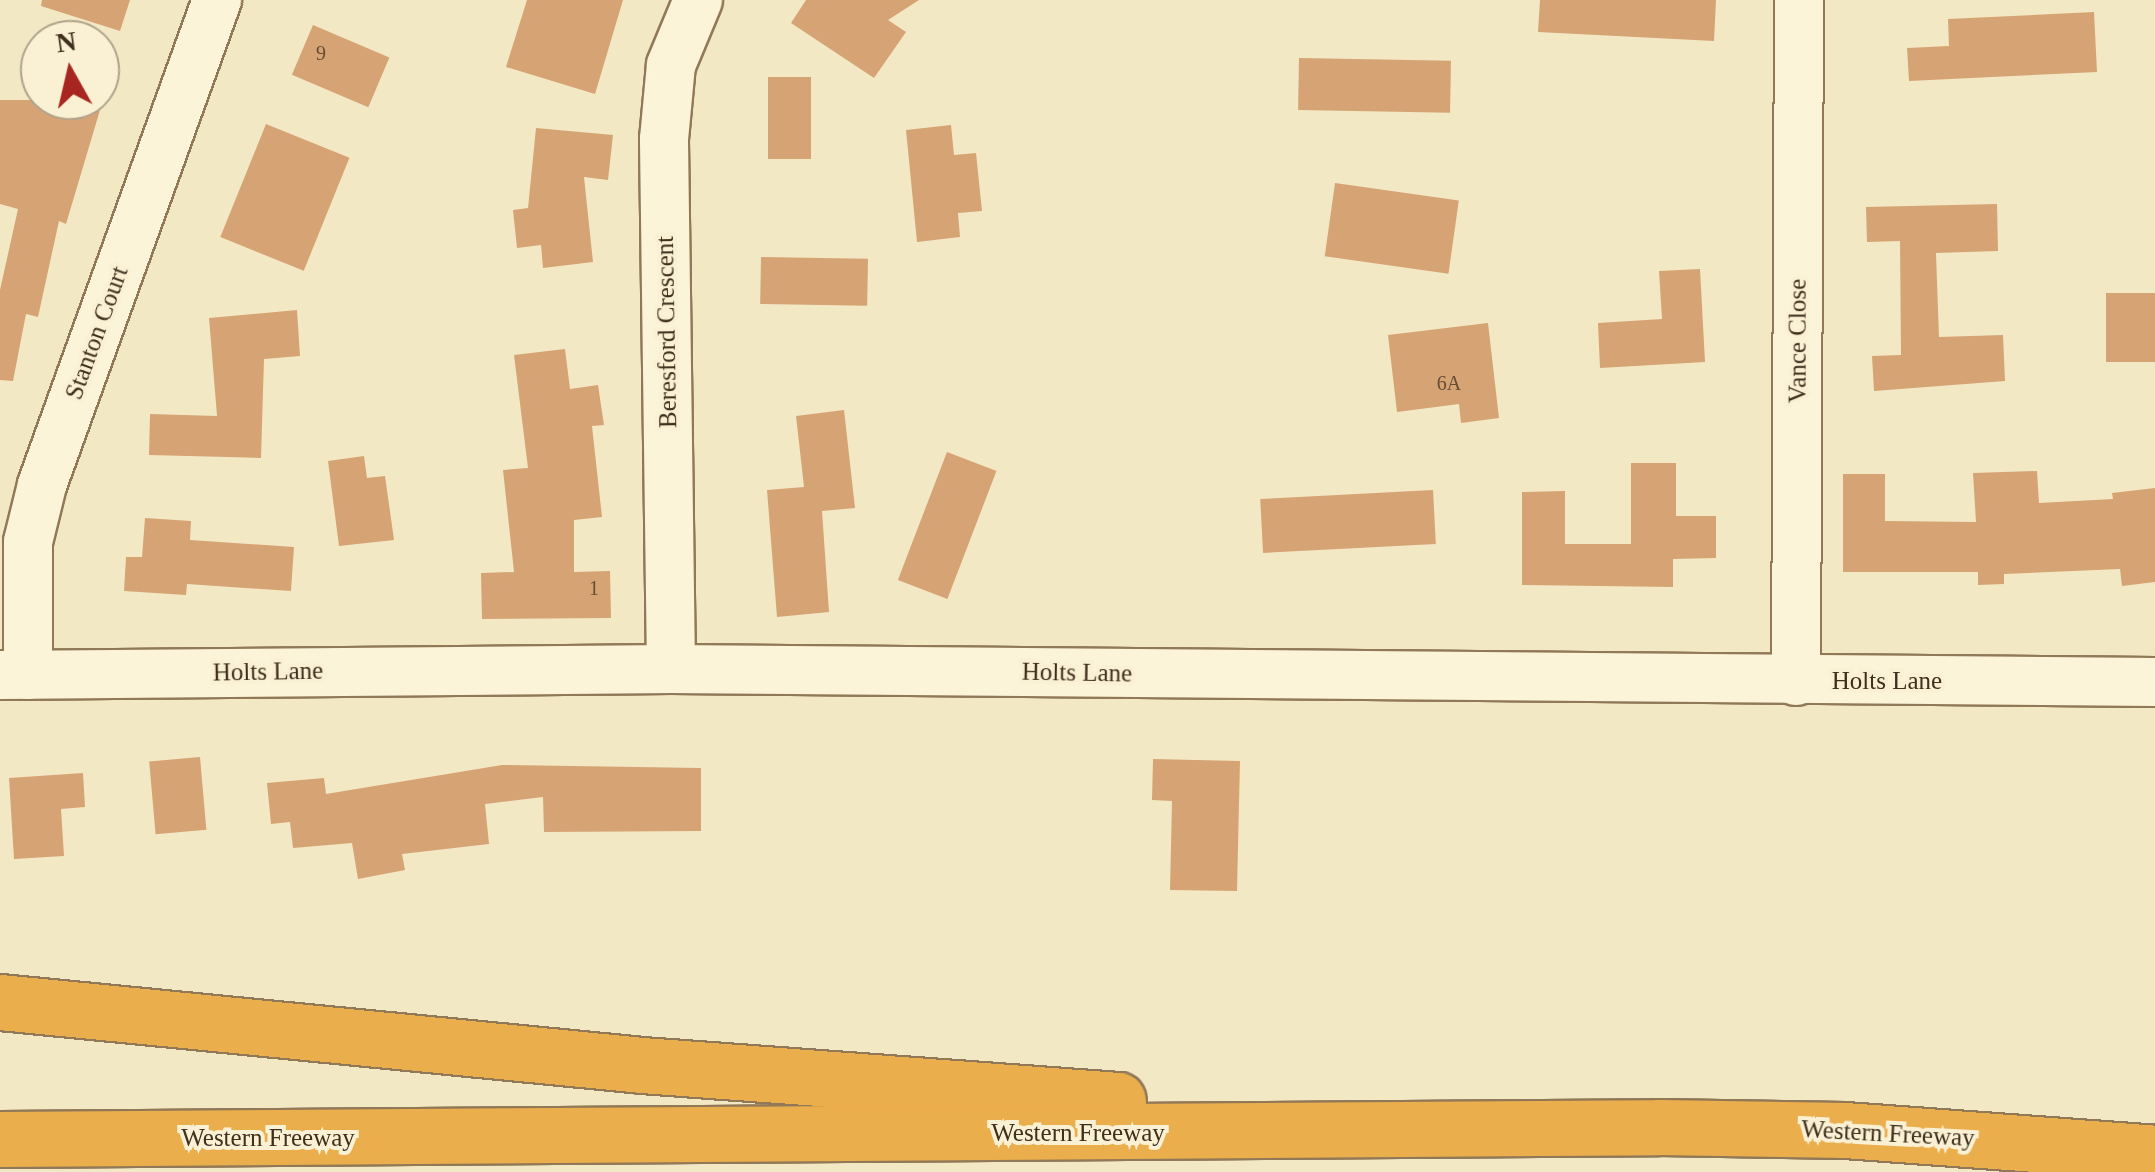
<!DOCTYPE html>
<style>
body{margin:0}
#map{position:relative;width:2155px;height:1172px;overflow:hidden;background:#f3e8c4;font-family:"Times New Roman",serif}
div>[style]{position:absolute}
.building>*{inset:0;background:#d6a375;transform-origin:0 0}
.roads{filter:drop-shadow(2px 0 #917958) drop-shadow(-2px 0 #917958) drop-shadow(0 2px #917958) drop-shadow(0 -2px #917958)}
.minor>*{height:48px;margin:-24px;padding:0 24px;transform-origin:24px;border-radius:24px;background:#fcf4d9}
.highway>*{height:55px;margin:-27.5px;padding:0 27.5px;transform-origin:27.5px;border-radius:27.5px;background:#ebae4c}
span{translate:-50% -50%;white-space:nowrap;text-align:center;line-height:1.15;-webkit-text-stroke:8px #faf1d5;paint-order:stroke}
.number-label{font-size:20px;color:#654c33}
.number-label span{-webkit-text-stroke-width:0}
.street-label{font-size:25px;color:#3f2f1d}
.north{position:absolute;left:20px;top:20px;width:100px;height:100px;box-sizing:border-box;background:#faf1d5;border:2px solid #afa38b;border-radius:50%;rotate:352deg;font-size:28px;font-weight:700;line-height:40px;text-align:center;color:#3f2f1d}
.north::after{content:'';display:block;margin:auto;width:35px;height:45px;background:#a72720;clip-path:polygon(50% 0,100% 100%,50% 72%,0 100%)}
</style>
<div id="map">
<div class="building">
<div style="clip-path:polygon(42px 0,130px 0,120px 31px,41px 6px)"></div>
<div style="clip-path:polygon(527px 0,623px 0,595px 94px,506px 67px)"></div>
<div style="clip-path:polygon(806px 0,919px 0,888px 20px,906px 32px,874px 78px,791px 23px)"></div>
<div style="clip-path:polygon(1540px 0,1716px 0,1714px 41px,1538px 32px)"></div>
<div style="clip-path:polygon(2094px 12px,2097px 72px,1909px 81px,1907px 48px,1949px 46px,1948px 19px)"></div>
<div style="left:313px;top:25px;width:83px;height:54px;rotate:23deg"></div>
<div style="left:1299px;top:58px;width:152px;height:52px;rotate:1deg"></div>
<div style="left:768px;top:77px;width:43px;height:82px"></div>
<div style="clip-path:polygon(0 100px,103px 100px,66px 224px,59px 221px,38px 317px,26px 314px,13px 381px,0 380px,0 290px,18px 209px,0 204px)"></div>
<div style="left:266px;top:124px;width:90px;height:122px;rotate:22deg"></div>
<div style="clip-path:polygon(951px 125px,954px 155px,976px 153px,982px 211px,958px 213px,960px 237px,917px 242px,906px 130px)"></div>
<div style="clip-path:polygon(536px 128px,613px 135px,608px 180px,584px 177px,593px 262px,543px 268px,541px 245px,517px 248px,513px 210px,528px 208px)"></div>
<div style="left:1335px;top:183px;width:125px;height:74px;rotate:8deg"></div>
<div style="clip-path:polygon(1997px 204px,1998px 251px,1936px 253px,1939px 337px,2003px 335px,2005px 381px,1874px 391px,1872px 356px,1901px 355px,1900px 241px,1867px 242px,1866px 207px)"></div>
<div style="left:761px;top:257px;width:107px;height:47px;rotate:1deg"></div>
<div style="clip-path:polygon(1700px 269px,1705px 362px,1600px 368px,1598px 323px,1662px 319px,1659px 271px)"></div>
<div style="left:2155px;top:293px;width:69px;height:49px;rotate:90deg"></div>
<div style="clip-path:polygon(297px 310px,300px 356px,264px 359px,261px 458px,149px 455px,150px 414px,217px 416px,209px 318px)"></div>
<div style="clip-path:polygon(1488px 323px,1499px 418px,1461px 423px,1459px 404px,1397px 412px,1388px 335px)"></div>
<div style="clip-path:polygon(565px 349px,570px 389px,598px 385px,604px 425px,592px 426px,602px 517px,574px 520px,574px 572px,610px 571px,611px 618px,482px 619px,481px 573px,514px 572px,503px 470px,528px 468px,514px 355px)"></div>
<div style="clip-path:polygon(844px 410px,855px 508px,822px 511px,829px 612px,777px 617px,767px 490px,804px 487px,796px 416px)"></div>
<div style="left:947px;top:452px;width:53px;height:137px;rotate:21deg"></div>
<div style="clip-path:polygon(364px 456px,367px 478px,385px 476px,394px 540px,339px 546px,328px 461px)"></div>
<div style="clip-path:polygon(1631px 463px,1676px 463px,1676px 516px,1716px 516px,1716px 558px,1673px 559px,1673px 587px,1522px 585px,1522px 492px,1565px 491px,1565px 544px,1631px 544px)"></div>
<div style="clip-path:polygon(2037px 471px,2039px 503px,2113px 499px,2112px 493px,2155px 488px,2155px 582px,2122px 586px,2120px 569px,2004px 574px,2004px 584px,1978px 585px,1978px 572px,1843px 572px,1843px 474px,1885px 474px,1885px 521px,1976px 522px,1973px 473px)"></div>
<div style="left:1433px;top:490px;width:54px;height:173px;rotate:87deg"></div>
<div style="clip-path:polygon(145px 518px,191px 521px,190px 540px,294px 547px,291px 591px,187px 584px,186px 595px,124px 591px,126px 557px,142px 557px)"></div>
<div style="left:200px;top:757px;width:73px;height:51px;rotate:85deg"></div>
<div style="clip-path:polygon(1153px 759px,1240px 761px,1237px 891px,1170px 890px,1172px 801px,1152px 800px)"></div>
<div style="clip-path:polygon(502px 765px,701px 768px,701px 831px,544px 832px,543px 797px,485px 804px,489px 844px,402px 854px,405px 870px,358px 879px,352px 843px,293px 848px,290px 822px,271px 824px,267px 783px,324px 778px,326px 794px)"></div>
<div style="clip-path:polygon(83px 773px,85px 807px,61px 809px,64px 856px,14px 859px,9px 778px)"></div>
</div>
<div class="roads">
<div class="minor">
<div style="left:671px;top:669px;width:530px;rotate:-90.76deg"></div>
<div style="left:664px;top:139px;width:74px;rotate:-84.6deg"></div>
<div style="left:671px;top:65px;width:70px;rotate:-67.4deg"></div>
<div style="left:0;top:675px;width:671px;rotate:-0.51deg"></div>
<div style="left:671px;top:669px;width:1484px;rotate:0.5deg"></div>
<div style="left:28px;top:675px;width:133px;rotate:-90deg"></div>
<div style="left:28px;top:542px;width:59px;rotate:-76.2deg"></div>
<div style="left:42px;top:485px;width:516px;rotate:-70.16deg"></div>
<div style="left:1796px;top:681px;width:681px;rotate:-89.75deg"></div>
</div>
<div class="highway">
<div style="left:0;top:1002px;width:645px;rotate:5.6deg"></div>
<div style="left:642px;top:1065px;width:477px;rotate:4.2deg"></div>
<div style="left:0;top:1139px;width:1659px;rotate:-0.41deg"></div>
<div style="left:1659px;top:1127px;width:186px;rotate:0.9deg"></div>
<div style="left:1845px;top:1130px;width:311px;rotate:4.2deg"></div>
</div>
</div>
<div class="number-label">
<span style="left:321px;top:53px">9</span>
<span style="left:1449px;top:383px">6A</span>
<span style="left:594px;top:588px">1</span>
</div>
<div class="street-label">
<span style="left:667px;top:332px;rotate:-91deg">Beresford Crescent</span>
<span style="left:97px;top:333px;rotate:-70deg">Stanton Court</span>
<span style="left:1798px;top:341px;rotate:-90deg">Vance Close</span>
<span style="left:268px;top:672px;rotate:-1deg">Holts Lane</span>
<span style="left:1077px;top:673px;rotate:1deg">Holts Lane</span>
<span style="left:1887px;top:681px">Holts Lane</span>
<span style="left:1078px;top:1133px">Western Freeway</span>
<span style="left:1888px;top:1134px;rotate:3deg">Western Freeway</span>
<span style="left:268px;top:1138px">Western Freeway</span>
</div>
<div class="north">N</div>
</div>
